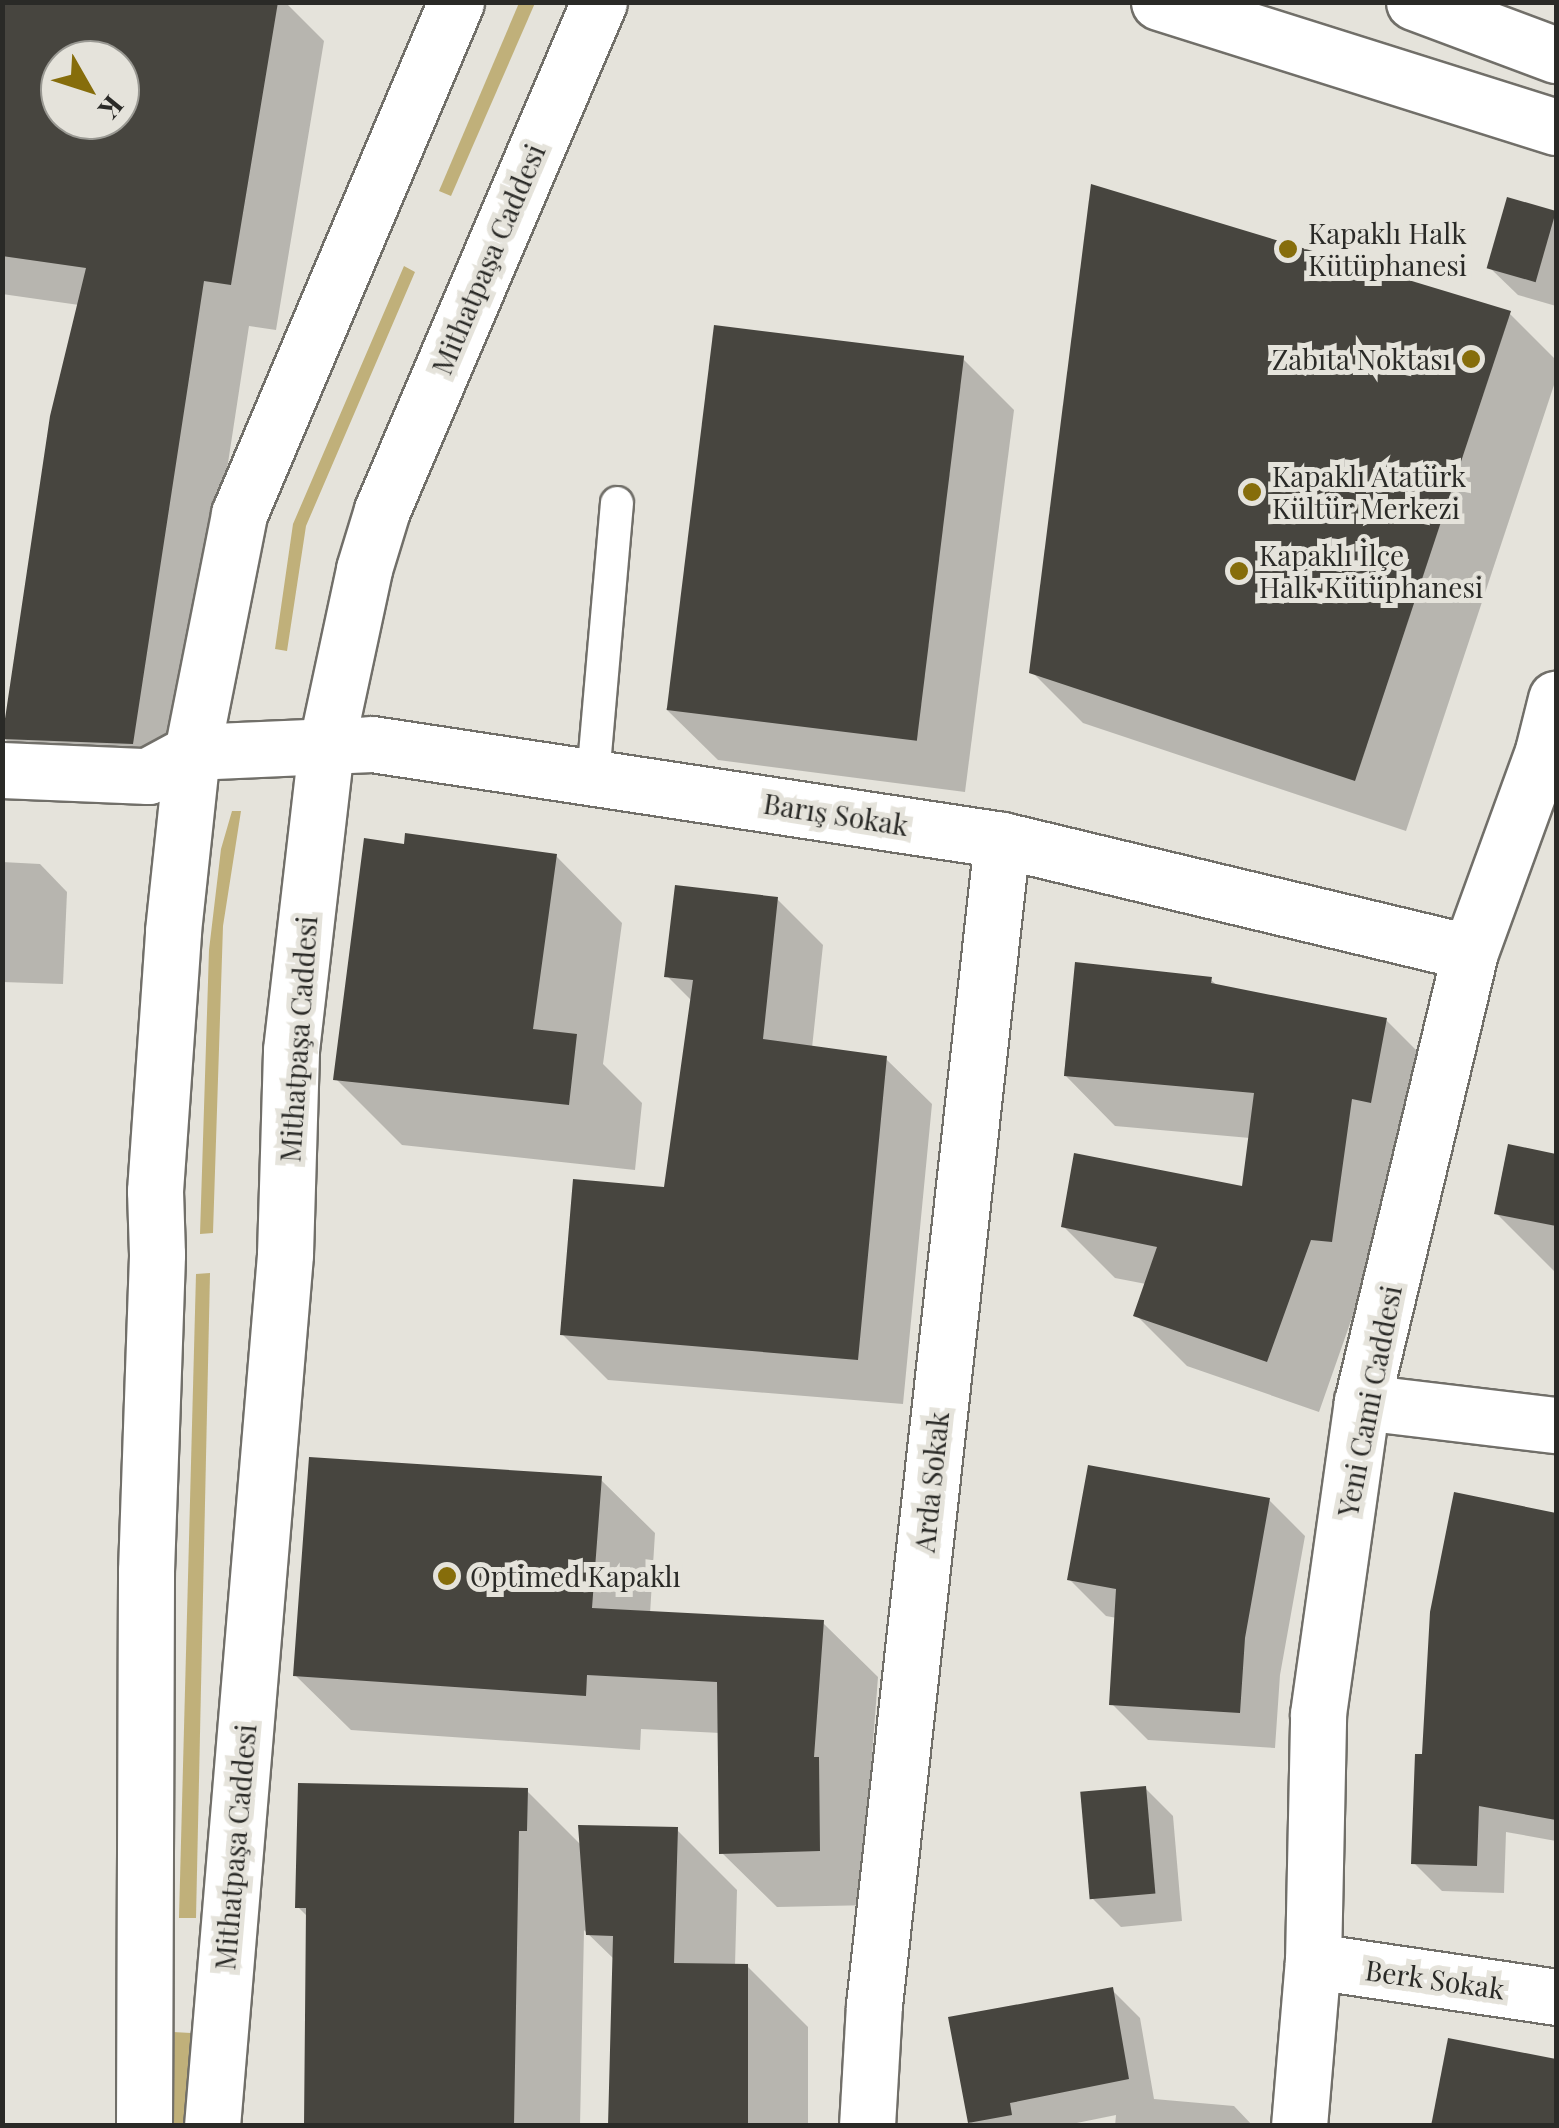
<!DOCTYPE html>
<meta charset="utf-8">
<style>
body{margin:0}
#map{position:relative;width:1559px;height:2128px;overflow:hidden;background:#e5e3db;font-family:"Playfair Display",serif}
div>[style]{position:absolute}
.green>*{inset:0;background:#c0b07a;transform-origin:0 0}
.shadow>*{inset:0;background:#0003}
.building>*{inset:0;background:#47453f;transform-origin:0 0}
.roads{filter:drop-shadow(2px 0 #716f69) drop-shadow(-2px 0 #716f69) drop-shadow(0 2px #716f69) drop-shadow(0 -2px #716f69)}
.service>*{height:32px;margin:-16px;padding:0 16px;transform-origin:16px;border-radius:16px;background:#fff}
.minor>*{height:55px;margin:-27.5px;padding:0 27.5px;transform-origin:27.5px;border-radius:27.5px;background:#fff}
.tertiary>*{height:55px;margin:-27.5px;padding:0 27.5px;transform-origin:27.5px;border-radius:27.5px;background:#fff}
.primary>*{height:55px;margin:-27.5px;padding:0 27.5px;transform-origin:27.5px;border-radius:27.5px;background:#fff}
.dots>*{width:28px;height:28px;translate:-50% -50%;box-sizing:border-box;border:5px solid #e5e3db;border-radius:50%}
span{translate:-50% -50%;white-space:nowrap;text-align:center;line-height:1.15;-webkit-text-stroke:10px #e5e3db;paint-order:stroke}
.poi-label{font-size:28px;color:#2a2a27}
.left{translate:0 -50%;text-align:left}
.right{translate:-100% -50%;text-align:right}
.street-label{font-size:28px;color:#2a2a27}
.frame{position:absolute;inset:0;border:5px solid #2a2a27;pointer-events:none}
.north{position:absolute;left:40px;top:40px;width:100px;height:100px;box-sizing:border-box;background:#e5e3db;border:2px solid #9a9993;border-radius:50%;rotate:129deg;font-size:28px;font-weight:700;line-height:40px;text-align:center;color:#2a2a27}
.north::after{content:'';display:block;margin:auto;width:35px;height:45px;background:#866d0b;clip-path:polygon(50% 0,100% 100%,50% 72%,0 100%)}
</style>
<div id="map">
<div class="green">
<div style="clip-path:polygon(519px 3px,535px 3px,451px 196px,439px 191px)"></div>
<div style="clip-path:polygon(404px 266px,415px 272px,306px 526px,287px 651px,275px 649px,293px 524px)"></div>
<div style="clip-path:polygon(232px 811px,241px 811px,223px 926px,213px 1233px,200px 1234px,209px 950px,221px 849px)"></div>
<div style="clip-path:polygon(210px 1273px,196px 1918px,179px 1918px,196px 1274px)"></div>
<div style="left:173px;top:2032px;width:18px;height:94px;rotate:3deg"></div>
</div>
<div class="shadow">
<div style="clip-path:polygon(evenodd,2px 2px,285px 2px,324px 41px,276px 330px,249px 326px,178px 789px,50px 784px,4px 738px,79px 305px,2px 294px,2px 2px,60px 60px,120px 60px,120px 120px,60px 120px,60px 60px)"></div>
<div style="clip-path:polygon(1509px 200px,1556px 214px,1556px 306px,1518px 295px,1490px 268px)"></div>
<div style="clip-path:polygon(1510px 314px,1556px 360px,1556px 379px,1406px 831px,1083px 723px,1032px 672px)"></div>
<div style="clip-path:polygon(963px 359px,1014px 410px,965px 792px,718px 760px,666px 709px)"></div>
<div style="clip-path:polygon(556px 856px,622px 923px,603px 1064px,642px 1103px,635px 1170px,402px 1145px,336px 1079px)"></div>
<div style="clip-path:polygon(2px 862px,40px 864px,67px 892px,63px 984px,2px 982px)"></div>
<div style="clip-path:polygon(777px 899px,823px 945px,812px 1048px,886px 1059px,932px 1104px,903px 1404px,608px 1380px,562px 1334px,666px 1190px,693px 1002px,667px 976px)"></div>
<div style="clip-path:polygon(1077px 964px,1211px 980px,1219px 987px,1386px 1020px,1438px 1072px,1319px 1412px,1187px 1366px,1136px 1315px,1146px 1284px,1115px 1278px,1063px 1226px,1244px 1189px,1250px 1138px,1115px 1126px,1064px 1074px)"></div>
<div style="clip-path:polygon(1510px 1147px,1556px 1157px,1556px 1273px,1496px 1213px)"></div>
<div style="clip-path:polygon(600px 1479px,655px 1533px,650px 1614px,823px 1623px,878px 1677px,868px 1809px,873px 1814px,874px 1905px,777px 1907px,722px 1853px,720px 1733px,641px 1729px,640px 1750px,351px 1730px,296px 1676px)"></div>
<div style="clip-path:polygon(1456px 1495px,1556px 1515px,1556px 1841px,1506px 1832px,1504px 1893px,1442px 1891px,1414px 1863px)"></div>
<div style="clip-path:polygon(1269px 1500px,1305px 1536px,1280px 1675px,1275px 1748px,1148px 1740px,1112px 1704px,1117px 1618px,1106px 1616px,1070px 1580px)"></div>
<div style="clip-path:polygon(1145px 1788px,1173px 1816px,1182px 1921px,1121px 1927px,1093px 1899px)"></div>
<div style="clip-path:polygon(527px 1791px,582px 1846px,677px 1830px,737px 1890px,735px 1966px,747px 1966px,808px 2027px,808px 2126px,611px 2126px,615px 1960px,584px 1930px,580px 2126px,307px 2126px,309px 1918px,298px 1907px)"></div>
<div style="clip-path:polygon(1112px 1990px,1140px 2018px,1154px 2099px,1234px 2106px,1253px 2126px,1115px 2126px,1116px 2115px,1062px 2126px,974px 2126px,970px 2122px)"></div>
</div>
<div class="building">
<div style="clip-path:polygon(evenodd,2px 2px,278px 2px,231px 285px,204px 281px,133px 744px,2px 739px,50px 416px,86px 268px,2px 256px,2px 2px,60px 60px,120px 60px,120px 120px,60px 120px,60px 60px)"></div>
<div style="clip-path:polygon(1091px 184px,1511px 311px,1355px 781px,1029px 673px)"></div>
<div style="left:1507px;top:197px;width:51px;height:74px;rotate:16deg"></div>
<div style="left:714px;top:325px;width:252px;height:388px;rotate:7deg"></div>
<div style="clip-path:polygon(405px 833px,557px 854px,533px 1029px,577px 1034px,569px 1105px,333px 1080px,364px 838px,404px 844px)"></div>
<div style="clip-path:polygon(675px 885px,778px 897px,763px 1039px,887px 1056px,858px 1360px,560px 1335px,573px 1179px,664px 1187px,693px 980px,664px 977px)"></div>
<div style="clip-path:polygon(1075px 962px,1212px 977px,1211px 983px,1387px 1018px,1371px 1103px,1352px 1099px,1332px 1242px,1311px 1240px,1267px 1362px,1133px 1316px,1157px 1247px,1061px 1227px,1074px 1153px,1242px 1186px,1254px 1093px,1064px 1076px)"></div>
<div style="clip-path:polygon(1508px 1144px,1556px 1154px,1556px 1226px,1494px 1214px)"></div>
<div style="clip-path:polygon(309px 1457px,602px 1476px,592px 1608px,824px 1620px,814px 1757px,819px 1757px,820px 1851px,719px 1854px,717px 1682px,587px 1675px,586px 1696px,293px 1676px)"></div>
<div style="clip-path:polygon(1088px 1465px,1270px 1498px,1245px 1638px,1240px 1713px,1109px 1705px,1116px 1589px,1067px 1580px)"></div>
<div style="clip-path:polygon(1454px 1492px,1556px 1513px,1556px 1820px,1479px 1806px,1477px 1866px,1411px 1864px,1415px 1754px,1422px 1754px,1430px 1612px)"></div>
<div style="clip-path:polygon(298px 1783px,528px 1788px,527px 1831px,519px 1831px,514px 2126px,304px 2126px,306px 1908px,295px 1908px)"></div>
<div style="left:1146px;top:1786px;width:108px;height:66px;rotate:85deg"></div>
<div style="clip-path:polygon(578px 1825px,678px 1827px,674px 1963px,748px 1964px,748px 2126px,608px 2126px,613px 1936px,586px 1935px)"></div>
<div style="clip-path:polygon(1113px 1987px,1129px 2079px,1010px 2103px,1012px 2115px,968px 2123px,948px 2017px)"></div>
<div style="clip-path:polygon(1448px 2038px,1556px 2059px,1556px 2126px,1431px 2126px)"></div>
</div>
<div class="roads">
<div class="service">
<div style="left:593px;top:777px;width:275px;rotate:-85deg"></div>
</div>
<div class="minor">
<div style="left:2px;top:770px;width:146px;rotate:2.4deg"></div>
<div style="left:148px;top:776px;width:50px;rotate:-28.6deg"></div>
<div style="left:192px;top:752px;width:180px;rotate:-2.5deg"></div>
<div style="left:372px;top:744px;width:637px;rotate:8.66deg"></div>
<div style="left:1002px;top:840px;width:481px;rotate:13.5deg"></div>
<div style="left:1362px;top:1402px;width:195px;rotate:6.8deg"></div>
<div style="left:1313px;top:1961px;width:246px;rotate:8.4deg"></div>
<div style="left:867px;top:2126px;width:121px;rotate:-86.7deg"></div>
<div style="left:874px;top:2005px;width:1172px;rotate:-83.73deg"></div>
</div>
<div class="tertiary">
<div style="left:144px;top:2126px;width:555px;rotate:-89.79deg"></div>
<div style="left:146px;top:1571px;width:317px;rotate:-88deg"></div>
<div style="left:157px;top:1254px;width:63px;rotate:-91.8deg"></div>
<div style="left:155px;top:1191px;width:261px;rotate:-86deg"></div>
<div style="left:173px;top:931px;width:180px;rotate:-83.9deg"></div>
<div style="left:192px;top:752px;width:243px;rotate:-78.8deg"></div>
<div style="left:239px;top:514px;width:556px;rotate:-67.03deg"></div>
<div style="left:212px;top:2126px;width:875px;rotate:-85.21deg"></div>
<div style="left:285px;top:1254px;width:204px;rotate:-88.3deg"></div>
<div style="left:291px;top:1050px;width:305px;rotate:-83.4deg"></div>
<div style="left:326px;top:747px;width:182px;rotate:-77.9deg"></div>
<div style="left:364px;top:569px;width:62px;rotate:-73deg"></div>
<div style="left:382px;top:510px;width:552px;rotate:-66.87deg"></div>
<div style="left:1299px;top:2126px;width:166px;rotate:-85.2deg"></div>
<div style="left:1313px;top:1961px;width:247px;rotate:-88.8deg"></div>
<div style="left:1318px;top:1714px;width:315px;rotate:-82deg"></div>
<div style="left:1362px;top:1402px;width:463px;rotate:-76.5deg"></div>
<div style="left:1470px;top:952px;width:214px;rotate:-70deg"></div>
<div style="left:1543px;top:751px;width:54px;rotate:-76deg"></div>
</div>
<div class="primary">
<div style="left:1159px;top:2px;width:416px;rotate:17.5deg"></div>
<div style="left:1414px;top:2px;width:152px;rotate:20.5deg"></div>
</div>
</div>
<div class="dots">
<div style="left:1288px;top:249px;background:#866d0b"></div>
<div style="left:1471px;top:359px;background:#866d0b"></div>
<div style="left:1252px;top:492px;background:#866d0b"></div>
<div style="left:1239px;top:571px;background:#866d0b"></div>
<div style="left:447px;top:1576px;background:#866d0b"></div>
</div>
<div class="poi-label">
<span class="left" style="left:1308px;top:249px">Kapaklı Halk<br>Kütüphanesi</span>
<span class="right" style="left:1451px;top:359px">Zabıta Noktası</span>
<span class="left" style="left:1272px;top:492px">Kapaklı Atatürk<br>Kültür Merkezi</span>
<span class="left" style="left:1259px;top:571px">Kapaklı İlçe<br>Halk Kütüphanesi</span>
<span class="left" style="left:470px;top:1576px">Optimed Kapaklı</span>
</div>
<div class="street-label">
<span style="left:488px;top:259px;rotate:-67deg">Mithatpaşa Caddesi</span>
<span style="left:836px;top:814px;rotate:9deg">Barış Sokak</span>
<span style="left:298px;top:1039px;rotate:-86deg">Mithatpaşa Caddesi</span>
<span style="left:1369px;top:1401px;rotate:-79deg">Yeni Cami Caddesi</span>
<span style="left:931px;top:1482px;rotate:-84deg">Arda Sokak</span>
<span style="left:235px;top:1847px;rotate:-85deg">Mithatpaşa Caddesi</span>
<span style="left:1435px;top:1979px;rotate:8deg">Berk Sokak</span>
</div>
<div class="frame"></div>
<div class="north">K</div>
</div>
